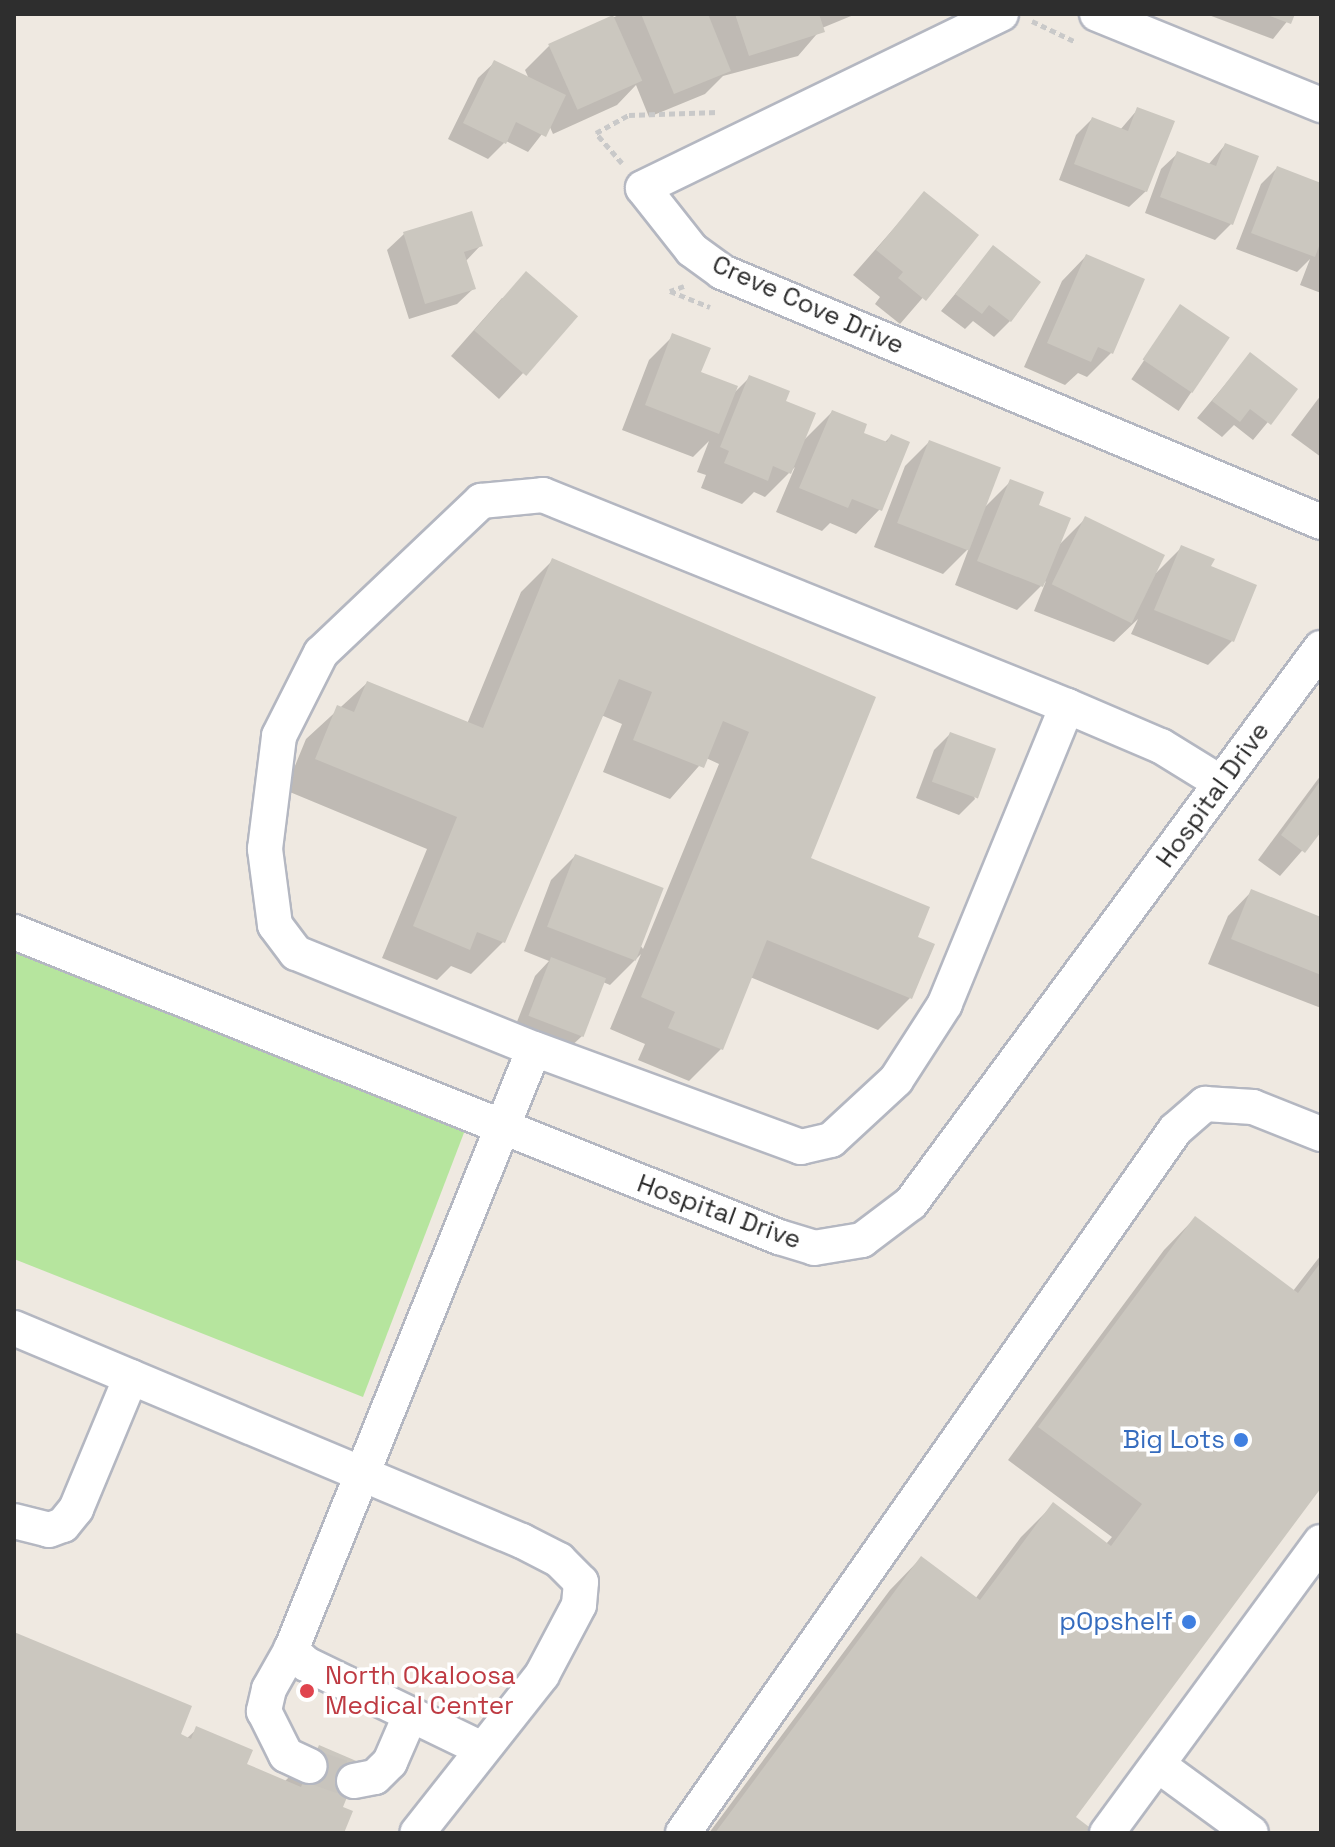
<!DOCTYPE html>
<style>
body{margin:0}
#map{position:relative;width:1335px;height:1847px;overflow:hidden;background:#efe9e1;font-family:"Space Grotesk",sans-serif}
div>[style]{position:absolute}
.green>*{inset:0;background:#b6e59e}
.shadow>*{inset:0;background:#0003;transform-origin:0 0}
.building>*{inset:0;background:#cbc7bf;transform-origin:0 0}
.minor-tunnel>*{height:34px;margin-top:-17px;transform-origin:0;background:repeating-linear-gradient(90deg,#c8c4bd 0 34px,transparent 0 51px)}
.path>*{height:5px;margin-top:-2.5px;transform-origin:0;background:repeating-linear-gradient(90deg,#c9c9c9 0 6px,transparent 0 10px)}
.roads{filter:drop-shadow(2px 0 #b4b7c1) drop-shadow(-2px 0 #b4b7c1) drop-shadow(0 2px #b4b7c1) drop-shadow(0 -2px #b4b7c1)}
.minor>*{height:34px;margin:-17px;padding:0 17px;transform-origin:17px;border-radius:17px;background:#fff}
.dots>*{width:22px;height:22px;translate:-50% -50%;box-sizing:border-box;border:4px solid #fff;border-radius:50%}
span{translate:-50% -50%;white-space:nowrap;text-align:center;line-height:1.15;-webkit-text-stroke:7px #fff;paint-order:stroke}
.street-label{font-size:26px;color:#2e2e2e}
.shop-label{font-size:26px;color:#366cbe}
.right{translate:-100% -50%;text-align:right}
.health-label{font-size:26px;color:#be3a42}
.left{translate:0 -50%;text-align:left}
.frame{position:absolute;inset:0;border:16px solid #2e2e2e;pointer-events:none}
</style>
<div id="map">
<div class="green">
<div style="clip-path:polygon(14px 940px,470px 1117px,363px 1397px,14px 1259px)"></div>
</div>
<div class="shadow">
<div style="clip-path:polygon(621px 14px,856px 14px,822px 28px,798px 56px,723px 76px,705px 94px,649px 117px,636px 85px,617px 105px,553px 134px,549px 125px,528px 152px,506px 141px,488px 159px,448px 139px,478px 78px,495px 62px,529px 79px,525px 70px,549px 46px)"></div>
<div style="clip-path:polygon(1206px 14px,1293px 14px,1273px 39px)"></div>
<div style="clip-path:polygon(1138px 109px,1146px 191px,1129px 207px,1059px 180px,1076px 135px,1092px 119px,1120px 130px)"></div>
<div style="clip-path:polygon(1225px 145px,1231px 224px,1215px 240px,1145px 213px,1161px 169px,1178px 153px,1208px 165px)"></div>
<div style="clip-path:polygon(1277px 168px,1321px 185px,1321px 293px,1300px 285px,1310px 259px,1297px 272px,1236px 249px,1261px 184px)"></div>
<div style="clip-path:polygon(924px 194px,976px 236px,900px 324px,875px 304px,880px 297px,853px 275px)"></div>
<div style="clip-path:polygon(471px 213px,481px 245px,465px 262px,474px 288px,457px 304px,409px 319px,387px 250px,404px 234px)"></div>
<div style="clip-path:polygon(993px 248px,1010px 321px,994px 337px,973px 321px,965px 329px,941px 311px)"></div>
<div style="clip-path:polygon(1086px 256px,1111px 353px,1087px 377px,1078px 373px,1065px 385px,1024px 367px,1062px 281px)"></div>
<div style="clip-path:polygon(502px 298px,575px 317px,499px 399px,451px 356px)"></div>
<div style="left:1180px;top:307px;width:57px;height:87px;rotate:34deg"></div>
<div style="clip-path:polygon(673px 336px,699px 373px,732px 395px,750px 377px,784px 402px,802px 442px,832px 412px,861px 434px,884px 443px,891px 436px,880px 509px,856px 534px,830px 523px,822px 531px,776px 512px,795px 467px,765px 497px,754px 492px,742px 504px,701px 488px,706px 475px,697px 472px,709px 441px,693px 457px,622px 430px,649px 360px)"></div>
<div style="clip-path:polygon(1250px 355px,1295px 389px,1253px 440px,1234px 425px,1222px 437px,1197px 418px)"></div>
<div style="clip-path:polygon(1321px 395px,1321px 457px,1291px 435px)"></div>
<div style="clip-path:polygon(929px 442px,983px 509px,1011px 481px,1036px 506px,1057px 547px,1085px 519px,1156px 573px,1181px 548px,1209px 567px,1232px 641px,1208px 665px,1131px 634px,1138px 619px,1114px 642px,1034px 611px,1046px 581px,1017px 610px,955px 585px,969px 548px,943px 574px,874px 547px,905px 466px)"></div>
<div style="clip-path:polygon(553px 560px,874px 698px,808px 859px,916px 938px,910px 998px,878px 1030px,750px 977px,721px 1049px,689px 1081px,638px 1060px,645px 1044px,610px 1029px,641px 954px,610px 985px,603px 982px,582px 1036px,565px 1052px,513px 1032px,535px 976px,549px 961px,524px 951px,551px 880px,575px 856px,643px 949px,719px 764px,706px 758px,670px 799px,603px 772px,622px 724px,601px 715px,503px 942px,471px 974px,451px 966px,437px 980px,382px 958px,427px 849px,285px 790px,306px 739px,367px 683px,467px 724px,521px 592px)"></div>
<div style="clip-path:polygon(950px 734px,975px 799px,959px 815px,916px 798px,934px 750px)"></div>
<div style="clip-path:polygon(1321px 775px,1321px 829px,1280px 876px,1258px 860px)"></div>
<div style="clip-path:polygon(1252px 891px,1321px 919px,1321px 1008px,1208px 964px,1228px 916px)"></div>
<div style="clip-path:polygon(1195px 1218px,1293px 1291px,1321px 1255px,1321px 1484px,1073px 1818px,1092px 1833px,709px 1833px,890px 1590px,921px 1558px,975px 1599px,1021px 1537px,1053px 1505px,1106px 1544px,1112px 1537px,1008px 1460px,1164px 1250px)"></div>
<div style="clip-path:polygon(14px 1634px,178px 1735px,186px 1739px,197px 1729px,245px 1766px,284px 1782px,319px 1748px,340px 1808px,342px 1833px,14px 1833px)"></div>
</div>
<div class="building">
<div style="clip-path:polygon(641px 14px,708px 14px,731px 71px,674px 94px)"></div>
<div style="clip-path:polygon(735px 14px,819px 14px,825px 32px,749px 56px)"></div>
<div style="clip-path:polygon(1265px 14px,1295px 14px,1291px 24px)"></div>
<div style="left:613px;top:15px;width:72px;height:71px;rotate:66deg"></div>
<div style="clip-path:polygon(494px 60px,566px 95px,546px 137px,516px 122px,506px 144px,463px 123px)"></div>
<div style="clip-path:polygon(1137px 107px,1175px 121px,1147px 192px,1074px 164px,1092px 117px,1128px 131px)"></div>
<div style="clip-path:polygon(1225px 143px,1259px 156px,1233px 225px,1160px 197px,1177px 151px,1216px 166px)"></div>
<div style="clip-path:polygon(1277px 166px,1321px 183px,1321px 241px,1315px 257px,1251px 233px)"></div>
<div style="clip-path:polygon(924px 191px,979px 235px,926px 301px,898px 278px,903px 272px,876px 250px)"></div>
<div style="clip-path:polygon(472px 211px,483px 246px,464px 252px,476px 289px,425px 304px,403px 232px)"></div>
<div style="clip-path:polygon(993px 245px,1041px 282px,1011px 322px,989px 305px,982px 314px,955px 294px)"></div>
<div style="clip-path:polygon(1086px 254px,1145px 279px,1113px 354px,1098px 347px,1091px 362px,1047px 343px)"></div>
<div style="left:526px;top:271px;width:69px;height:79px;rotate:41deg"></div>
<div style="left:1180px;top:304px;width:60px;height:67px;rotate:34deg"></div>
<div style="clip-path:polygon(672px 333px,711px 348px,701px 372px,738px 386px,719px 434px,645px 405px)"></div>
<div style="clip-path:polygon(1250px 352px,1298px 389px,1271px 425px,1250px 409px,1240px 422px,1212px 401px)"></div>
<div style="clip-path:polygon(749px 375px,790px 391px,786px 401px,816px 413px,791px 474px,773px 466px,768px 481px,724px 463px,729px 451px,720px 447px)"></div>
<div style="clip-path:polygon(832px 410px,867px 424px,864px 433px,887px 442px,891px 434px,910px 442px,882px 511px,852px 499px,848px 508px,799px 488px)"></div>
<div style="left:929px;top:440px;width:77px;height:89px;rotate:21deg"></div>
<div style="clip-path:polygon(1010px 479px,1044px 492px,1039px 505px,1071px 518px,1043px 587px,977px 561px)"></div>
<div style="left:1085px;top:516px;width:89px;height:76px;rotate:26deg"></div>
<div style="clip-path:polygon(1181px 545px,1215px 559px,1211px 566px,1257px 585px,1234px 642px,1154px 610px)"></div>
<div style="clip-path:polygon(552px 558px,876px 697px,811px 858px,930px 907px,918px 937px,935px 944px,912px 999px,767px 940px,723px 1050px,668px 1028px,675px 1012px,641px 997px,749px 732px,723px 721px,704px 768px,633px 740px,652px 692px,619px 679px,505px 943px,477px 932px,470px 950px,413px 926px,457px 817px,315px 759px,337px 705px,354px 712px,367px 681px,483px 728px)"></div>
<div style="left:950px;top:732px;width:49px;height:53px;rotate:20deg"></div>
<div style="clip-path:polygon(1321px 780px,1321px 832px,1305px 853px,1281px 835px)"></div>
<div style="left:575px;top:854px;width:95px;height:78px;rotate:21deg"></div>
<div style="clip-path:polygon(1251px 889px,1321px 917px,1321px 975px,1231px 939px)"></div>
<div style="left:551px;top:957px;width:59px;height:63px;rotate:21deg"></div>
<div style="clip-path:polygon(1195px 1216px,1298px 1293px,1321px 1262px,1321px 1488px,1076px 1817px,1097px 1833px,715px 1833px,921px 1556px,980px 1600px,1053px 1502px,1111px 1546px,1142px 1504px,1038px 1427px)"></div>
<div style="clip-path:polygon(14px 1632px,192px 1706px,181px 1734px,191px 1739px,196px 1726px,253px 1750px,247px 1764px,301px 1787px,319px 1745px,361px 1763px,343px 1807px,353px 1811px,344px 1833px,14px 1833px)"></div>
</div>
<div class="minor-tunnel">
<div style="left:310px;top:1766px;width:46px;rotate:18.8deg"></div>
</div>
<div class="path">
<div style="left:1032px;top:21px;width:47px;rotate:25.5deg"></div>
<div style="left:622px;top:163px;width:40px;rotate:-131deg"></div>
<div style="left:596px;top:133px;width:38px;rotate:-29deg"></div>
<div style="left:629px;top:115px;width:89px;rotate:-1.9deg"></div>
<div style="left:684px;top:286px;width:15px;rotate:160deg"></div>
<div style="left:670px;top:291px;width:43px;rotate:21.8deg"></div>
</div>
<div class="roads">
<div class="minor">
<div style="left:1001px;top:14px;width:398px;rotate:154.1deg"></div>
<div style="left:643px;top:188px;width:79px;rotate:51.7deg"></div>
<div style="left:692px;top:250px;width:37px;rotate:36deg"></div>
<div style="left:722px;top:272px;width:649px;rotate:22.65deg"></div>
<div style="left:1097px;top:14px;width:242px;rotate:22.1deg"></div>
<div style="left:1067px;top:706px;width:322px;rotate:112.3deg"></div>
<div style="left:945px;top:1004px;width:90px;rotate:122.8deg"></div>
<div style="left:896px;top:1080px;width:88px;rotate:137.3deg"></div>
<div style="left:831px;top:1140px;width:31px;rotate:167deg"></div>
<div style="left:801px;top:1147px;width:284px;rotate:-159.8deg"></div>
<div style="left:534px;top:1049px;width:257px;rotate:-158deg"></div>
<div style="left:296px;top:953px;width:35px;rotate:-127deg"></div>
<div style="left:275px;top:925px;width:77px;rotate:-97.5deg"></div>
<div style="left:265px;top:849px;width:114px;rotate:-82.9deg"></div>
<div style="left:279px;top:736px;width:93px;rotate:-63.2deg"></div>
<div style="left:321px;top:653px;width:221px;rotate:-43.5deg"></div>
<div style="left:481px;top:501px;width:62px;rotate:-5.5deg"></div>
<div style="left:543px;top:495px;width:565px;rotate:21.93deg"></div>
<div style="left:1067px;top:706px;width:102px;rotate:23.1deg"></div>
<div style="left:1161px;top:746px;width:70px;rotate:31.7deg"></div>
<div style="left:14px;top:932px;width:824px;rotate:21.74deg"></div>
<div style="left:779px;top:1237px;width:37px;rotate:17deg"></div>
<div style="left:814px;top:1248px;width:49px;rotate:-9.5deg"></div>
<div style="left:862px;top:1240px;width:61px;rotate:-37.1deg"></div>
<div style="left:911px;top:1203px;width:690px;rotate:-53.55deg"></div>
<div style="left:14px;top:1328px;width:551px;rotate:22.75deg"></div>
<div style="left:522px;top:1541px;width:42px;rotate:27.2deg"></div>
<div style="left:559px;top:1560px;width:31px;rotate:45deg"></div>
<div style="left:581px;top:1582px;width:23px;rotate:95deg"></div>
<div style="left:579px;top:1605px;width:79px;rotate:117.9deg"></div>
<div style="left:542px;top:1675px;width:201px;rotate:128.3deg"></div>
<div style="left:14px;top:1521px;width:36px;rotate:14deg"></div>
<div style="left:49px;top:1530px;width:15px;rotate:-20deg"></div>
<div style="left:63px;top:1525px;width:21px;rotate:-51deg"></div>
<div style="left:76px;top:1509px;width:143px;rotate:-67.4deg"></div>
<div style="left:291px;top:1650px;width:45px;rotate:119.4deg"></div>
<div style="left:269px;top:1689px;width:23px;rotate:103deg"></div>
<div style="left:264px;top:1711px;width:49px;rotate:63.4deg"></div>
<div style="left:286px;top:1755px;width:26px;rotate:25deg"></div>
<div style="left:480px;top:1748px;width:193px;rotate:-154.2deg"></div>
<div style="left:306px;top:1664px;width:21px;rotate:-137deg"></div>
<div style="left:291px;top:1650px;width:648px;rotate:-67.99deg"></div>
<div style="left:1158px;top:1765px;width:115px;rotate:36.2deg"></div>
<div style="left:354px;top:1781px;width:21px;rotate:-11deg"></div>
<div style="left:375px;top:1777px;width:21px;rotate:-45deg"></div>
<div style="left:390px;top:1762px;width:50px;rotate:-66.5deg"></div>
<div style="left:683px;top:1833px;width:858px;rotate:-55.01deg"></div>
<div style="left:1175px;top:1130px;width:40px;rotate:-41deg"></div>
<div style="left:1205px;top:1104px;width:48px;rotate:3.6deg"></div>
<div style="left:1253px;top:1107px;width:73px;rotate:21.7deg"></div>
<div style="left:1107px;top:1833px;width:361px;rotate:-53.7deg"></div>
</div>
</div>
<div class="dots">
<div style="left:1241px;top:1440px;background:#3f7fe0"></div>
<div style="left:1189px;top:1622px;background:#3f7fe0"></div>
<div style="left:307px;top:1691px;background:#e0444e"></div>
</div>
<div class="street-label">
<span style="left:808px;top:305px;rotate:24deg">Creve Cove Drive</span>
<span style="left:1213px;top:795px;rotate:-54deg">Hospital Drive</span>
<span style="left:719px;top:1212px;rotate:20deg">Hospital Drive</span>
</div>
<div class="shop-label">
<span class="right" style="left:1225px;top:1440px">Big Lots</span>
<span class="right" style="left:1173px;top:1622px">pOpshelf</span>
</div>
<div class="health-label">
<span class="left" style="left:325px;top:1691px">North Okaloosa<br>Medical Center</span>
</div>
<div class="frame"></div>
</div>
